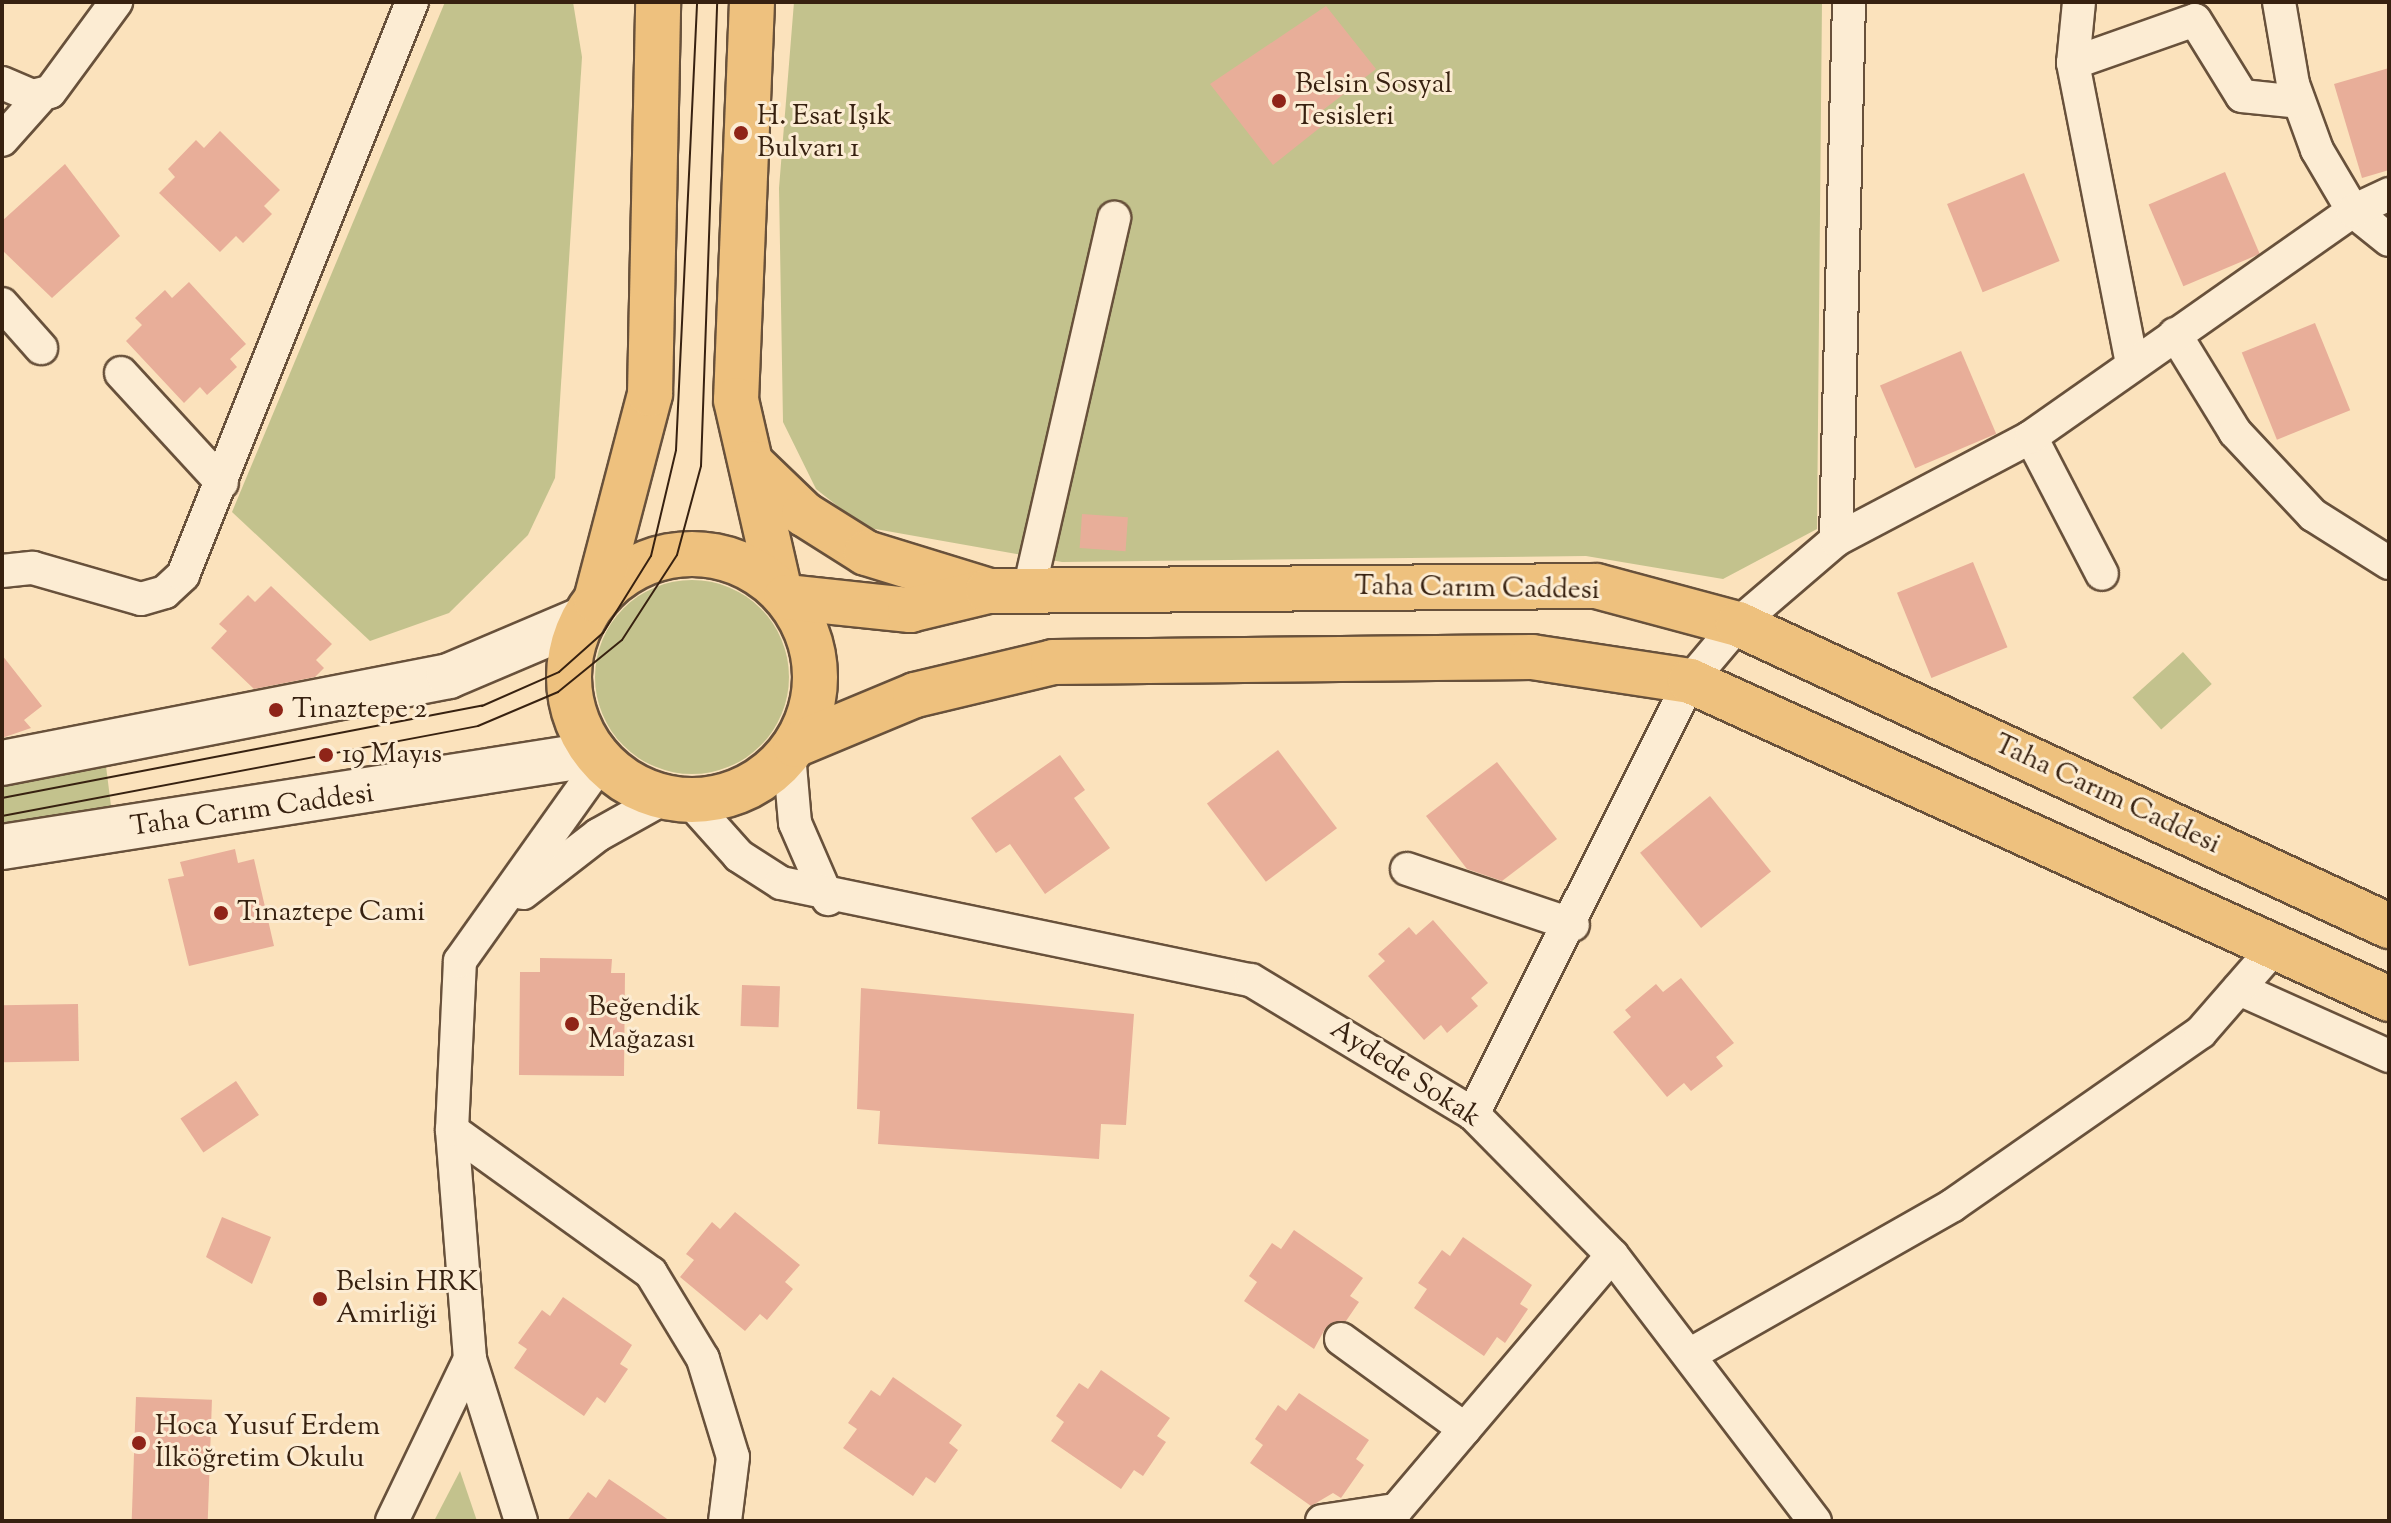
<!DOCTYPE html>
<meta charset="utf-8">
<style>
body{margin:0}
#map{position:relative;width:2391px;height:1523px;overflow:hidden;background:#fbe2bc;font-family:"Sorts Mill Goudy",serif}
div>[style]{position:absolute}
.green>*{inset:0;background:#c3c28d;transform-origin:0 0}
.round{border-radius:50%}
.building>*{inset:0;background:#e8ae99;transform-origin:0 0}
.roads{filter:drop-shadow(2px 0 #68513b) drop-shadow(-2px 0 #68513b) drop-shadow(0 2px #68513b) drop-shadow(0 -2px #68513b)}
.street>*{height:32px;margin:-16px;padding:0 16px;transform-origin:16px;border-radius:16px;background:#fcecd3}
.secondary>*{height:44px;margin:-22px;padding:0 22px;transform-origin:22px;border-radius:22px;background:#fcecd3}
.primary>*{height:44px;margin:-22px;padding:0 22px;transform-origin:22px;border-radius:22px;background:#eec17e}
.primary>.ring{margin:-22px;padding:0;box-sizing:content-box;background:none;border:44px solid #eec17e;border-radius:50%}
.tram>*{height:2px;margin:-1px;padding:0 1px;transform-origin:1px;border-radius:1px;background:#372110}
.dots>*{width:22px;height:22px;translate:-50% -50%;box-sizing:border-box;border:4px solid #fcecd3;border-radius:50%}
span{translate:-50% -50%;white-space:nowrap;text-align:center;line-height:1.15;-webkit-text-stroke:6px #fcecd3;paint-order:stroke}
.poi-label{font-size:28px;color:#372110}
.left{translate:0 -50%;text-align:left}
.street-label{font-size:28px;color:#372110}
.frame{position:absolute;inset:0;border:4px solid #372110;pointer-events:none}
</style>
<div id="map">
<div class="green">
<div style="clip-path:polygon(445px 2px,573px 2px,582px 57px,555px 478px,528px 535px,449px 613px,370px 641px,232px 512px)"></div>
<div style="clip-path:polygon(794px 2px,1822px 2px,1817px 529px,1723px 579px,1586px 556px,1062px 562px,864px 527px,816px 489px,783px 422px,779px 188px)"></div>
<div class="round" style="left:595px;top:580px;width:194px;height:194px"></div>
<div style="left:2183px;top:652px;width:43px;height:68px;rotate:48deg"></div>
<div style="clip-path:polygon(106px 766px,112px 814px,2px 832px,2px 787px)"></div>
<div style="clip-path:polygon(460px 1471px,477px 1521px,434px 1521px)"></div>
</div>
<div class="building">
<div style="clip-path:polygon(1326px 6px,1376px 69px,1314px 117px,1322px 126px,1273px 165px,1210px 84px)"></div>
<div style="clip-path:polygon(2389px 68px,2389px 170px,2362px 178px,2334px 84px)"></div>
<div style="clip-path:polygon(220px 131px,280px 190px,264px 206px,272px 214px,243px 243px,236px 236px,220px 252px,159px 193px,175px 177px,168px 169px,196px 140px,204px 148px)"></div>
<div style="clip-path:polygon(65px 164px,120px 236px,52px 298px,2px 250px,2px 221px)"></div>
<div style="left:2225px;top:172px;width:89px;height:83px;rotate:67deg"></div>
<div style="left:2024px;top:173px;width:95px;height:83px;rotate:68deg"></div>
<div style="clip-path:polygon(189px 282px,246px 344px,230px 359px,237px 367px,207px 395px,200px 387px,184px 403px,126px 341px,142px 325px,135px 318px,165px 290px,172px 298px)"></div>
<div style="left:2315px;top:323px;width:94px;height:79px;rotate:68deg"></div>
<div style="left:1961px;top:351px;width:90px;height:88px;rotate:67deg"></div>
<div style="left:1082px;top:514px;width:46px;height:34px;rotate:4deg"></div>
<div style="left:1973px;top:562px;width:92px;height:82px;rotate:68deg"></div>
<div style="clip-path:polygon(271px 586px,332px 644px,316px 660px,324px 668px,315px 677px,254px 689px,211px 648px,227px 631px,219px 624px,248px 595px,255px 602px)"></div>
<div style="clip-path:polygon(2px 655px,42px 706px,24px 720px,31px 728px,2px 738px)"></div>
<div style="left:1278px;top:750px;width:98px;height:89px;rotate:53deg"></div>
<div style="clip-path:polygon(1060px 755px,1085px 790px,1074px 798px,1110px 848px,1045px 894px,1010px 844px,996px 853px,971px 818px)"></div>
<div style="clip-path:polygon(1497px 762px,1557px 839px,1502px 881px,1467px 869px,1426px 816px)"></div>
<div style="left:1710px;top:796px;width:97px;height:90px;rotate:51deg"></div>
<div style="clip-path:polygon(235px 849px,238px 863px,254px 859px,274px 946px,189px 966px,168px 879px,184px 876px,180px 862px)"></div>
<div style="clip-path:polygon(1433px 920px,1488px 983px,1471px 998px,1478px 1006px,1447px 1033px,1441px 1025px,1424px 1040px,1368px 976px,1385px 961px,1378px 954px,1409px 927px,1416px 935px)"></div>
<div style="clip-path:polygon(540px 958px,612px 959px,611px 973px,625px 973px,624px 1076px,519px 1075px,520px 972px,540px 972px)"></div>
<div style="clip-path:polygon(1681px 978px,1734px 1043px,1716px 1057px,1723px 1066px,1691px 1091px,1684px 1083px,1667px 1097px,1613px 1032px,1631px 1017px,1625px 1010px,1656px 984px,1663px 992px)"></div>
<div style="left:742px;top:985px;width:38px;height:41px;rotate:2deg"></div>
<div style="clip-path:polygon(861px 988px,1134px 1014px,1126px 1125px,1101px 1124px,1099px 1159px,878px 1144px,880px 1111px,857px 1109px)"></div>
<div style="left:78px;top:1004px;width:57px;height:76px;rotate:89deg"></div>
<div style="left:236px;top:1081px;width:41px;height:67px;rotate:56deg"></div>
<div style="clip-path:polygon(735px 1212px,800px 1265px,785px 1282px,793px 1289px,767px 1320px,760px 1314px,745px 1331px,680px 1277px,694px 1260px,686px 1254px,712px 1222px,720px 1229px)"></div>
<div style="clip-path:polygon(222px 1217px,271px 1237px,252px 1284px,206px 1257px)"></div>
<div style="clip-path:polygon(1294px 1230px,1363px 1278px,1350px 1296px,1359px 1302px,1346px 1321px,1326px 1327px,1314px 1349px,1244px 1301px,1257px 1282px,1249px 1276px,1272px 1243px,1281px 1249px)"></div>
<div style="clip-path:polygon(1463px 1237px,1532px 1285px,1520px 1304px,1528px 1309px,1505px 1343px,1497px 1337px,1484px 1356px,1414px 1308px,1427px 1289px,1418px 1283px,1442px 1250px,1450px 1256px)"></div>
<div style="clip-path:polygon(563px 1297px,632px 1345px,620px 1364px,628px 1369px,605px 1403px,597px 1397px,584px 1416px,514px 1368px,527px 1349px,518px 1343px,542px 1310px,550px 1316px)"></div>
<div style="clip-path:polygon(1101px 1370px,1170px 1418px,1157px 1436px,1166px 1442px,1143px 1476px,1134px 1470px,1121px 1489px,1051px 1441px,1064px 1422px,1056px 1416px,1079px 1383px,1088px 1389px)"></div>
<div style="clip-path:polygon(893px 1377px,962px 1425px,949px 1443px,958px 1450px,935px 1483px,926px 1477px,913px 1496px,843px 1448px,857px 1429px,848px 1423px,871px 1390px,880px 1396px)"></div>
<div style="clip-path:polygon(1299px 1393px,1369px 1440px,1356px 1459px,1364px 1465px,1341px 1498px,1333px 1493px,1311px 1506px,1250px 1463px,1263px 1445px,1255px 1439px,1278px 1405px,1286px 1411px)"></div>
<div style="left:136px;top:1397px;width:76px;height:124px;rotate:2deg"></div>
<div style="clip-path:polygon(609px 1479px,637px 1498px,670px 1521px,567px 1521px,588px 1492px,596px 1498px)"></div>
</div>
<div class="roads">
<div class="street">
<div style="left:2079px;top:2px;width:61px;rotate:95.6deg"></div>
<div style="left:2073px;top:63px;width:307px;rotate:78.9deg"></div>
<div style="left:2279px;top:2px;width:83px;rotate:80.3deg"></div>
<div style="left:2293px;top:84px;width:70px;rotate:70deg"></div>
<div style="left:2317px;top:150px;width:71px;rotate:59.5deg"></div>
<div style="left:2353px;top:211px;width:46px;rotate:38.9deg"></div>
<div style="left:2073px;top:63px;width:129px;rotate:-19.4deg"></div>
<div style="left:2195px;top:20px;width:89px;rotate:58.3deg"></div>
<div style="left:2242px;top:96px;width:57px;rotate:6deg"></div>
<div style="left:2px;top:83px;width:33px;rotate:23deg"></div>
<div style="left:32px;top:96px;width:18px;rotate:-13deg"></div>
<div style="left:50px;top:92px;width:112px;rotate:-53.7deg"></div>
<div style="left:2px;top:140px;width:59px;rotate:-48.4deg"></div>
<div style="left:2px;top:304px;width:59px;rotate:48.4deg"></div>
<div style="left:2175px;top:334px;width:115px;rotate:58.5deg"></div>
<div style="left:2235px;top:432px;width:114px;rotate:46.8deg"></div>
<div style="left:2313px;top:515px;width:90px;rotate:32.3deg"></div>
<div style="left:121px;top:373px;width:149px;rotate:47.4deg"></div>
<div style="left:2031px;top:437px;width:154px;rotate:62.6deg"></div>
<div style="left:1836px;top:540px;width:538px;rotate:-88.62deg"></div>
<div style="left:2px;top:571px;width:31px;rotate:-6deg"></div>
<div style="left:33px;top:568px;width:112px;rotate:16deg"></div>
<div style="left:141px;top:599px;width:25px;rotate:-16deg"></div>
<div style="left:165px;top:592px;width:25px;rotate:-43deg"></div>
<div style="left:183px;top:575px;width:617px;rotate:-68.22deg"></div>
<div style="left:1029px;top:590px;width:382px;rotate:-77.1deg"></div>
<div style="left:789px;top:754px;width:69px;rotate:85deg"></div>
<div style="left:795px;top:823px;width:83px;rotate:66.5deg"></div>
<div style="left:689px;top:800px;width:75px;rotate:48.2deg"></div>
<div style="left:739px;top:856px;width:50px;rotate:32.7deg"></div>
<div style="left:781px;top:883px;width:480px;rotate:11.7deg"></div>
<div style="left:1251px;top:980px;width:259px;rotate:31.1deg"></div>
<div style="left:1473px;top:1114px;width:198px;rotate:45.4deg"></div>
<div style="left:1612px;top:1255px;width:335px;rotate:52.7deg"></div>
<div style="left:1407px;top:869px;width:175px;rotate:18.6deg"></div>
<div style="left:523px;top:893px;width:95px;rotate:-37.7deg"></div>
<div style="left:598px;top:835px;width:78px;rotate:-29.2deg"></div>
<div style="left:2239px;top:989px;width:164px;rotate:24.1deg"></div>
<div style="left:1473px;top:1114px;width:484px;rotate:-63.4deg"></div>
<div style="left:1690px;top:681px;width:75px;rotate:-49.9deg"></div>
<div style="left:1738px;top:624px;width:129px;rotate:-40.6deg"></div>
<div style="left:1836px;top:540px;width:221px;rotate:-27.8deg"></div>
<div style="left:2031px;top:437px;width:393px;rotate:-35.1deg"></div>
<div style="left:2353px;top:211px;width:40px;rotate:-25deg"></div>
<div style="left:452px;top:1130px;width:245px;rotate:35.7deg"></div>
<div style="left:651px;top:1273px;width:100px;rotate:58.8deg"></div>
<div style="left:703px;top:1359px;width:102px;rotate:73deg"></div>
<div style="left:733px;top:1457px;width:64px;rotate:97.1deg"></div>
<div style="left:1341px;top:1339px;width:153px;rotate:36deg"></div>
<div style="left:1691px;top:1354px;width:301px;rotate:-29.6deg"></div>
<div style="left:1953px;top:1205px;width:302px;rotate:-34.9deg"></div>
<div style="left:2201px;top:1032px;width:113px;rotate:-49deg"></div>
<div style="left:1396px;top:1510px;width:334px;rotate:-49.7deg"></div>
<div style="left:392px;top:1521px;width:180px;rotate:-64.3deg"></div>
<div style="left:521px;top:1521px;width:170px;rotate:-107.5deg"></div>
<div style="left:470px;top:1359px;width:230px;rotate:-94.5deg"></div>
<div style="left:452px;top:1130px;width:169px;rotate:-87.3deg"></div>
<div style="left:460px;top:961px;width:245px;rotate:-54.6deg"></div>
<div style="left:1322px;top:1521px;width:75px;rotate:-8.5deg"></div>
</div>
<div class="secondary">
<div style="left:2px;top:763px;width:455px;rotate:-11deg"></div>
<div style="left:449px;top:676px;width:146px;rotate:-23deg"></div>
<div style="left:2px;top:847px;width:601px;rotate:-8.9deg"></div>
</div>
<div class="primary">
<div style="left:752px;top:2px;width:398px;rotate:92.3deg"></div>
<div style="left:736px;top:400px;width:193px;rotate:77.1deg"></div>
<div style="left:751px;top:463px;width:74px;rotate:43.9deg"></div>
<div style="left:804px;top:514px;width:73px;rotate:32.2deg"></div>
<div style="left:866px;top:553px;width:126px;rotate:17.1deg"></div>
<div class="ring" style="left:569px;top:554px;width:202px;height:202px"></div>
<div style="left:786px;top:597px;width:125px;rotate:6deg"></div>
<div style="left:910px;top:610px;width:80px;rotate:-13.7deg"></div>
<div style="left:988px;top:591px;width:608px;rotate:-0.47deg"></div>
<div style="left:1596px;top:586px;width:147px;rotate:15deg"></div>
<div style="left:1738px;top:624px;width:718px;rotate:24.89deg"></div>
<div style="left:596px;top:600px;width:213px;rotate:-75.3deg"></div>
<div style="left:650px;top:394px;width:392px;rotate:-88.8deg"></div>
<div style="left:795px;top:745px;width:130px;rotate:-22.6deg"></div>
<div style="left:915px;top:695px;width:142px;rotate:-13.4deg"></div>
<div style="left:1053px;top:662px;width:479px;rotate:-0.6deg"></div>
<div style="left:1532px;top:657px;width:160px;rotate:8.6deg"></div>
<div style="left:1690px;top:681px;width:768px;rotate:24.46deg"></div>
</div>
</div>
<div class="tram">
<div style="left:2px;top:798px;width:489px;rotate:-10.9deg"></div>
<div style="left:482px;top:706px;width:84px;rotate:-23.8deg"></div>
<div style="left:559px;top:672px;width:59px;rotate:-41.6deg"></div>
<div style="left:603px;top:633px;width:91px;rotate:-58.1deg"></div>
<div style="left:651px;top:556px;width:109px;rotate:-76.7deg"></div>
<div style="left:676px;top:450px;width:448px;rotate:-87.3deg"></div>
<div style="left:2px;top:816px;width:484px;rotate:-10.7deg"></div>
<div style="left:478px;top:726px;width:87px;rotate:-23deg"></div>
<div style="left:558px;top:692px;width:82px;rotate:-39.1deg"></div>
<div style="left:622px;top:640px;width:101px;rotate:-57.1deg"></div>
<div style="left:677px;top:555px;width:92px;rotate:-74.9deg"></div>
<div style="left:701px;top:466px;width:464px;rotate:-88deg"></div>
</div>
<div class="dots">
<div style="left:1279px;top:101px;background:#8f2418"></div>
<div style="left:741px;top:133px;background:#8f2418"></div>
<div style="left:276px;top:710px;background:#8f2418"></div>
<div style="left:326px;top:755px;background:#8f2418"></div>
<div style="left:221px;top:913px;background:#8f2418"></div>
<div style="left:572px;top:1024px;background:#8f2418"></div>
<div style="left:320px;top:1299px;background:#8f2418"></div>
<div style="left:139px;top:1443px;background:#8f2418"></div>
</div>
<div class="poi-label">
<span class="left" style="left:1295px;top:101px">Belsin Sosyal<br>Tesisleri</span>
<span class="left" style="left:757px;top:133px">H. Esat Işık<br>Bulvarı 1</span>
<span class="left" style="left:292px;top:710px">Tınaztepe 2</span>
<span class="left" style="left:342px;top:755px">19 Mayıs</span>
<span class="left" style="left:237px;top:913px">Tınaztepe Cami</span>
<span class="left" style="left:588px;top:1024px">Beğendik<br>Mağazası</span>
<span class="left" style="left:336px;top:1299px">Belsin HRK<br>Amirliği</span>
<span class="left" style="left:155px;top:1443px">Hoca Yusuf Erdem<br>İlköğretim Okulu</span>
</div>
<div class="street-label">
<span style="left:1477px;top:589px;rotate:1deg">Taha Carım Caddesi</span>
<span style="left:2107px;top:795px;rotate:25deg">Taha Carım Caddesi</span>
<span style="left:252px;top:811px;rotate:-8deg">Taha Carım Caddesi</span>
<span style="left:1405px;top:1074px;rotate:33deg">Aydede Sokak</span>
</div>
<div class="frame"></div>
</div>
